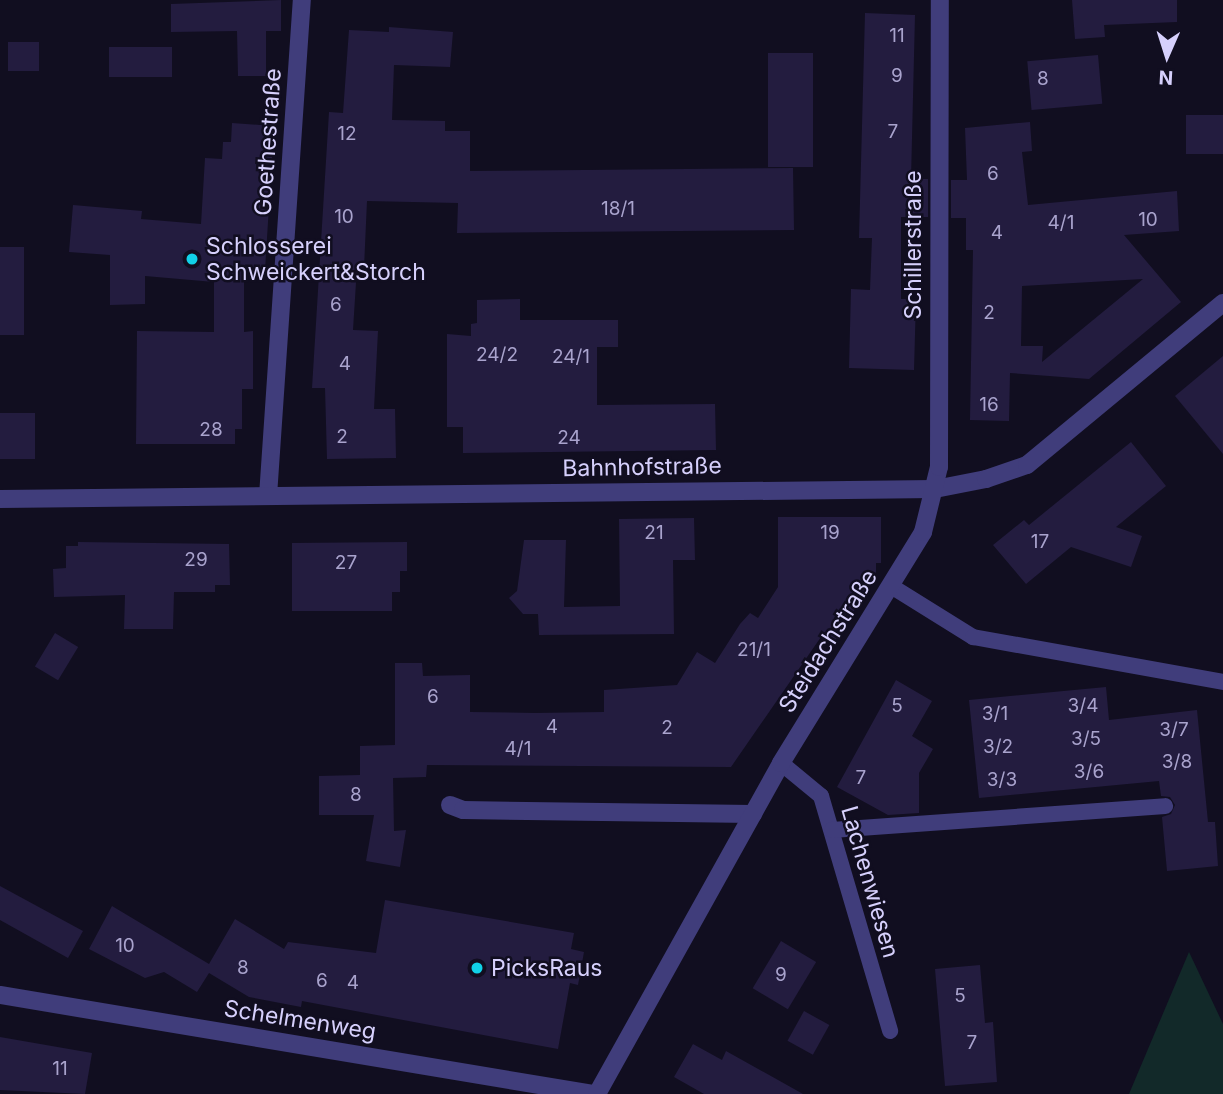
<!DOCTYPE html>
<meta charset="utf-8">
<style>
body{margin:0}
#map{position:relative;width:1223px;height:1094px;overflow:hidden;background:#110e20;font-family:Inter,sans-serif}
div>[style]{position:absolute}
.green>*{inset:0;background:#122929}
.building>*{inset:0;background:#231c3f;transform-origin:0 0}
.service>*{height:16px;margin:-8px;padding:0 8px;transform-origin:8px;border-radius:8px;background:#403d7b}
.minor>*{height:18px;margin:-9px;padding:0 9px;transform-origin:9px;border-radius:9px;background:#403d7b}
.dots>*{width:19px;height:19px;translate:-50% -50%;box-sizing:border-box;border:4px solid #110e20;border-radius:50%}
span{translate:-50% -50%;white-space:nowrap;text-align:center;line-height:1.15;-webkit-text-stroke:5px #110e20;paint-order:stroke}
.number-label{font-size:19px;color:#a9a3cd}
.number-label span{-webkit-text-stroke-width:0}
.street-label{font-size:23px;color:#d6d0fc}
.poi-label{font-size:23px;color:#d6d0fc}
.left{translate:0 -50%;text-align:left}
.north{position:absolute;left:1132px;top:21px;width:70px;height:70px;-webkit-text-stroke:5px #110e20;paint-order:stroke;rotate:183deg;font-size:19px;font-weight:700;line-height:28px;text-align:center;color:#d6d0fc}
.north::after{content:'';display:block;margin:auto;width:24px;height:32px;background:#d6d0fc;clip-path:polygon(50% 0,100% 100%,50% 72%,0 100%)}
</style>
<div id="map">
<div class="green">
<div style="clip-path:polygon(1189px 952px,1223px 1024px,1223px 1094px,1129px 1094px)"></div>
</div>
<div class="building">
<div style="clip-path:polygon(281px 0,281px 31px,266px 31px,266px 76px,238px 76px,237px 31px,171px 32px,171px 4px)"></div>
<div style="clip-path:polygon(1072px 0,1177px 0,1177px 22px,1104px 25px,1105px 37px,1075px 39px)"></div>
<div style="clip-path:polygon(865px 13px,915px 15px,911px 179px,928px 179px,928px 217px,901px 217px,901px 299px,916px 299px,914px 370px,849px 368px,851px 289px,870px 290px,872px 238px,859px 238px)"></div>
<div style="clip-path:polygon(389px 27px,453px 32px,450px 67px,394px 65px,392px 120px,445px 121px,445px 131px,470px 131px,470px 171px,793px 168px,794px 230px,457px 233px,458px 203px,367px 201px,364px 268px,357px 267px,353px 330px,378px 331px,374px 409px,395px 409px,396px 458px,327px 459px,325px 388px,312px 388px,329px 112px,343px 113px,349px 30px,389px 32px)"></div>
<div style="left:39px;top:42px;width:29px;height:31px;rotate:90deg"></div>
<div style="left:172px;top:47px;width:30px;height:63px;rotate:90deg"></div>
<div style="left:768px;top:53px;width:45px;height:114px"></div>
<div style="left:1098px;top:55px;width:49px;height:71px;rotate:85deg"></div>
<div style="left:1223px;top:115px;width:39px;height:37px;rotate:90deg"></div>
<div style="clip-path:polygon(evenodd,1030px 122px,1032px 151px,1022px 152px,1028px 205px,1177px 191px,1179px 231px,1124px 235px,1181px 302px,1089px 379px,1010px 373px,1009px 421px,970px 420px,973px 250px,966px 250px,966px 218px,951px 218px,951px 180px,967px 180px,965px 128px,1030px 122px,1143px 279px,1042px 362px,1043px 346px,1021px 346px,1022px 286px,1143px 279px)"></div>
<div style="clip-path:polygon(232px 123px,274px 126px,265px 270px,244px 269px,244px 332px,253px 331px,253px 389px,242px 389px,242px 429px,235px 429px,235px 444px,136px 444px,137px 331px,214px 332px,214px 282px,145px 276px,145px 304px,110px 305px,110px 255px,69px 252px,73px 205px,142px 211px,141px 219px,201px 224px,205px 158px,222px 159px,223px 142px,231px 142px)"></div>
<div style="left:0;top:247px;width:24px;height:88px"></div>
<div style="clip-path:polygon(520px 299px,520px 320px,618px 320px,618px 347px,597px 347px,597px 405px,715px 404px,716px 450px,463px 453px,463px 427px,447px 427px,447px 334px,471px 336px,471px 324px,477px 323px,477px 300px)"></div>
<div style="clip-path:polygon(1223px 356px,1223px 454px,1175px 396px)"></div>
<div style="left:0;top:413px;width:35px;height:46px"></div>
<div style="clip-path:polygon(1131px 442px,1166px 486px,1116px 527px,1142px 536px,1131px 567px,1071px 547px,1026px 584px,993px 545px,1024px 520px,1029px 525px)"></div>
<div style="clip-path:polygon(778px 517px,881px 517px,881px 563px,876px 563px,876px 576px,835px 641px,823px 634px,731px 767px,427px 765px,426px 777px,393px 778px,394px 831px,406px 830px,400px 867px,366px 861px,374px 815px,319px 815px,319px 776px,360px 775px,360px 746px,395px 745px,395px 663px,422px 663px,423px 676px,470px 675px,470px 712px,535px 713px,604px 712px,604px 690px,677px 685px,697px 652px,715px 663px,740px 624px,750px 613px,758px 618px,778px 587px)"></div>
<div style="clip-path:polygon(694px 518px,695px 560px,673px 560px,674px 634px,539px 635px,538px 614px,523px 614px,509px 598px,517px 591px,524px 540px,566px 540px,564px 607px,620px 606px,619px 519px)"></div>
<div style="clip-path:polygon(78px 542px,229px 544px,230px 585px,215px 585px,215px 592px,174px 592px,173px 629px,124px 629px,125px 595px,54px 597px,53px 569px,66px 568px,66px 546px,78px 546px)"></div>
<div style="clip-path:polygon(407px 542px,407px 571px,400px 571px,400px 592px,392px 592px,392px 611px,292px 611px,292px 543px)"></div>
<div style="left:55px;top:633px;width:27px;height:39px;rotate:31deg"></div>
<div style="clip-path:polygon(896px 680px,932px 701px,912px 736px,933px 749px,919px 773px,919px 813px,888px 815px,837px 787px)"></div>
<div style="clip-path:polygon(1106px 687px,1109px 720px,1197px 710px,1208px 822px,1215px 822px,1218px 866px,1167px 871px,1162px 817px,1171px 814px,1175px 805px,1170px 797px,1161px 796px,1159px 781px,979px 798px,969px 700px)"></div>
<div style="clip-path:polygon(0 886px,83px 931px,68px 958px,0 920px)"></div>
<div style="clip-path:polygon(385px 900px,574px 933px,571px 949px,584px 952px,578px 985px,570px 983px,558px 1049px,302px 1001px,301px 1007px,249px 997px,209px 973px,197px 992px,164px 972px,145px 978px,89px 949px,112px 906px,209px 964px,235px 919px,284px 949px,288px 942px,376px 953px)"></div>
<div style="left:781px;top:941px;width:41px;height:55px;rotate:31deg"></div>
<div style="clip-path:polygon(980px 965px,985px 1023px,993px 1022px,997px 1082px,945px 1086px,935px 969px)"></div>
<div style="left:804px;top:1011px;width:29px;height:34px;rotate:29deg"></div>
<div style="clip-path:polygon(0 1037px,92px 1053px,85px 1094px,0 1090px)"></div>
<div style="clip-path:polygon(693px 1044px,722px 1060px,726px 1051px,803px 1094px,704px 1094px,674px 1077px)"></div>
</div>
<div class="service">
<div style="left:891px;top:586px;width:97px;rotate:31.9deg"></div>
<div style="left:973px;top:637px;width:254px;rotate:10.2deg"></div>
<div style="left:781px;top:763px;width:52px;rotate:39.5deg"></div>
<div style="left:821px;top:796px;width:245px;rotate:73.6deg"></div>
<div style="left:832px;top:830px;width:334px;rotate:-4.1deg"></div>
</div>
<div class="minor">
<div style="left:268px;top:496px;width:497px;rotate:-86.1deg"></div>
<div style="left:0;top:499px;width:935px;rotate:-0.61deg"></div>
<div style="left:935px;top:489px;width:52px;rotate:-11.1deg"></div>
<div style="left:986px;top:479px;width:43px;rotate:-18.9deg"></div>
<div style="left:1027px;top:465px;width:254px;rotate:-39.6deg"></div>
<div style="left:450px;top:805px;width:14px;rotate:21deg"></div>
<div style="left:463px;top:810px;width:290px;rotate:0.8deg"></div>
<div style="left:0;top:995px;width:601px;rotate:9.48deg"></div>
<div style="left:597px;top:1094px;width:379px;rotate:-60.9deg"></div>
<div style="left:781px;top:763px;width:271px;rotate:-58.4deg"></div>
<div style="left:923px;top:532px;width:67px;rotate:-76.2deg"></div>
<div style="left:939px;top:467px;width:467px;rotate:-89.9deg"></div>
</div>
<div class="dots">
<div style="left:192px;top:259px;background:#11d1e8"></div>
<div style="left:477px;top:968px;background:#11d1e8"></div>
</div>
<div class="number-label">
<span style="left:897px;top:36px">11</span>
<span style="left:897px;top:76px">9</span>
<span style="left:1043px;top:79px">8</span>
<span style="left:893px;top:132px">7</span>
<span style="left:347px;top:134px">12</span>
<span style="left:993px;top:174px">6</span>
<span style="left:618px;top:209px">18/1</span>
<span style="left:344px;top:217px">10</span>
<span style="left:1148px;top:220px">10</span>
<span style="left:1061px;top:223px">4/1</span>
<span style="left:997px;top:233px">4</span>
<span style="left:336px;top:305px">6</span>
<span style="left:989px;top:313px">2</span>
<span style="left:497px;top:355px">24/2</span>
<span style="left:571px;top:357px">24/1</span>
<span style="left:345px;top:364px">4</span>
<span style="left:989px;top:405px">16</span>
<span style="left:211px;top:430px">28</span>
<span style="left:342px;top:437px">2</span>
<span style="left:569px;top:438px">24</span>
<span style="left:654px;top:533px">21</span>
<span style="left:830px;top:533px">19</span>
<span style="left:1040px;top:542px">17</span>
<span style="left:196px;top:560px">29</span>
<span style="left:346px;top:563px">27</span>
<span style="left:754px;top:650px">21/1</span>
<span style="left:433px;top:697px">6</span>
<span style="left:897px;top:706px">5</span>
<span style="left:1083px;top:706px">3/4</span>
<span style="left:995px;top:714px">3/1</span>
<span style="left:552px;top:727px">4</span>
<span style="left:667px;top:728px">2</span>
<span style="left:1174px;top:730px">3/7</span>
<span style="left:1086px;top:739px">3/5</span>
<span style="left:998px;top:747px">3/2</span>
<span style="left:518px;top:749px">4/1</span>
<span style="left:1177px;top:762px">3/8</span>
<span style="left:1089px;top:772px">3/6</span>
<span style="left:861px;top:778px">7</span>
<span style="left:1002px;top:780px">3/3</span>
<span style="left:356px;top:795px">8</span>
<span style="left:125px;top:946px">10</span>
<span style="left:243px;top:968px">8</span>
<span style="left:781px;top:975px">9</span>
<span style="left:322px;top:981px">6</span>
<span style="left:353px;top:983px">4</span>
<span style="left:960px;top:996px">5</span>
<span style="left:972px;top:1043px">7</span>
<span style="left:60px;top:1069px">11</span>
</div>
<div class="street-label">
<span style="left:268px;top:142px;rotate:-86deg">Goethestraße</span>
<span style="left:913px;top:245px;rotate:-90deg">Schillerstraße</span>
<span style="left:642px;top:467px;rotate:-1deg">Bahnhofstraße</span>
<span style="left:828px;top:641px;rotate:-58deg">Steidachstraße</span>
<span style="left:870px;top:882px;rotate:74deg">Lachenwiesen</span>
<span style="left:300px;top:1020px;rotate:9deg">Schelmenweg</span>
</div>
<div class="poi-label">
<span class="left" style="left:206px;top:259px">Schlosserei<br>Schweickert&amp;Storch</span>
<span class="left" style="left:491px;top:968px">PicksRaus</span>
</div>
<div class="north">N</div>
</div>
